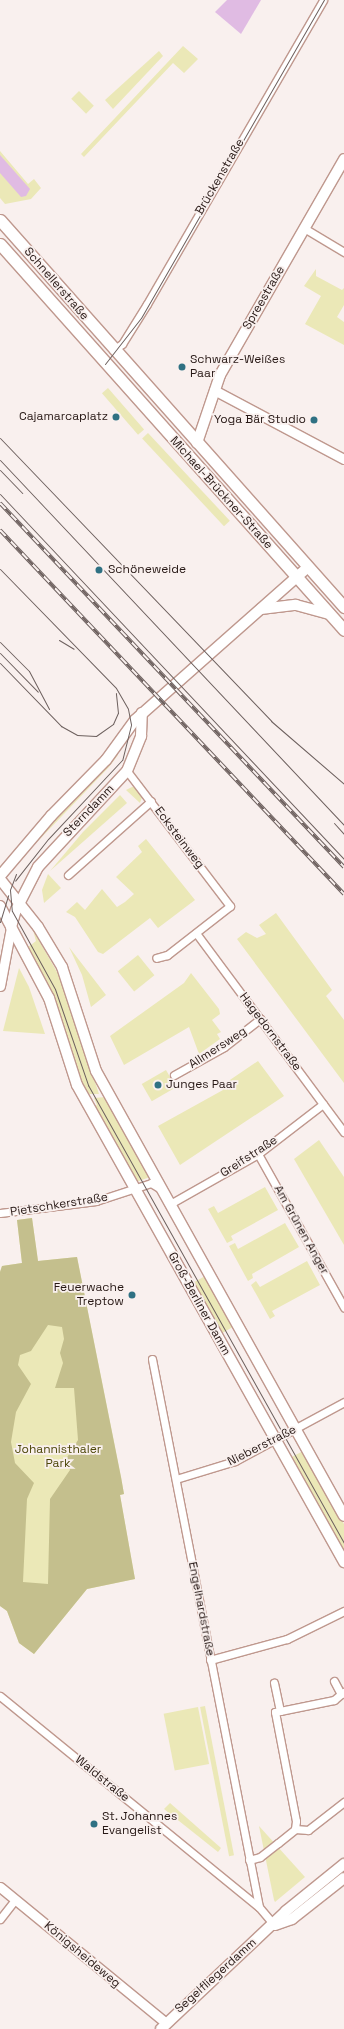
<!DOCTYPE html>
<meta charset="utf-8">
<style>
body{margin:0}
#map{position:relative;width:344px;height:2029px;overflow:hidden;background:#f9f0ee;font-family:"Space Grotesk",sans-serif}
div>[style]{position:absolute}
.green>*{inset:0;background:#ebe8b7;transform-origin:0 0}
.forest>*{inset:0;background:#c4bf8d}
.water>*{inset:0;background:#e0bbe3}
.roads{filter:drop-shadow(1px 0 #bf988e) drop-shadow(-1px 0 #bf988e) drop-shadow(0 1px #bf988e) drop-shadow(0 -1px #bf988e)}
.minor>*{height:7px;margin:-3.5px;padding:0 3.5px;transform-origin:3.5px;border-radius:3.5px;background:#fff}
.tertiary>*{height:9px;margin:-4.5px;padding:0 4.5px;transform-origin:4.5px;border-radius:4.5px;background:#fff}
.secondary>*{height:10px;margin:-5px;padding:0 5px;transform-origin:5px;border-radius:5px;background:#fff}
.primary>*{height:11px;margin:-5.5px;padding:0 5.5px;transform-origin:5.5px;border-radius:5.5px;background:#fff}
.tram>*{height:1px;margin:-0.5px;padding:0 0.5px;transform-origin:0.5px;border-radius:0.5px;background:#6d605e}
.rail>*{height:4px;margin-top:-2px;transform-origin:0;background:repeating-linear-gradient(90deg,#f9f0ee 0 8px,#6d605e 0 16px);box-sizing:border-box;border-block:1px solid #6d605e}
.dots>*{width:11px;height:11px;translate:-50% -50%;box-sizing:border-box;border:2px solid #f9f0ee;border-radius:50%}
span{translate:-50% -50%;white-space:nowrap;text-align:center;line-height:1.15;-webkit-text-stroke:3.5px #f9f0ee;paint-order:stroke}
.street-label{font-size:12px;color:#271815}
.poi-label{font-size:12px;color:#271815}
.left{translate:0 -50%;text-align:left}
.right{translate:-100% -50%;text-align:right}
.park-label{font-size:12px;color:#4d4709}
</style>
<div id="map">
<div class="green">
<div style="clip-path:polygon(183px 46px,198px 59px,184px 73px,173px 63px,84px 157px,81px 154px)"></div>
<div style="clip-path:polygon(159px 51px,163px 56px,113px 109px,105px 100px)"></div>
<div style="left:79px;top:91px;width:21px;height:11px;rotate:45deg"></div>
<div style="clip-path:polygon(0 151px,28px 184px,34px 179px,41px 188px,31px 199px,5px 204px,0 198px)"></div>
<div style="clip-path:polygon(316px 269px,316px 276px,342px 290px,344px 288px,344px 305px,337px 317px,344px 322px,344px 345px,305px 324px,321px 296px,304px 286px)"></div>
<div style="left:108px;top:388px;width:55px;height:8px;rotate:49deg"></div>
<div style="left:148px;top:433px;width:120px;height:8px;rotate:47deg"></div>
<div style="clip-path:polygon(115px 753px,118px 755px,109px 767px,14px 866px)"></div>
<div style="clip-path:polygon(134px 786px,142px 797px,140px 803px,126px 790px)"></div>
<div style="clip-path:polygon(120px 795px,127px 803px,50px 871px,83px 832px)"></div>
<div style="clip-path:polygon(146px 839px,195px 900px,158px 928px,150px 918px,103px 954px,98px 952px,75px 917px,66px 912px,77px 902px,85px 910px,102px 889px,117px 907px,125px 902px,134px 894px,116px 877px,142px 852px,138px 846px)"></div>
<div style="clip-path:polygon(48px 874px,61px 888px,44px 903px,42px 890px)"></div>
<div style="clip-path:polygon(276px 913px,332px 990px,326px 996px,344px 1020px,344px 1083px,237px 939px,246px 932px,257px 938px,266px 934px,259px 925px)"></div>
<div style="clip-path:polygon(33px 930px,61px 979px,99px 1094px,87px 1094px,75px 1072px,49px 989px,27px 948px,36px 941px)"></div>
<div style="clip-path:polygon(69px 947px,106px 995px,91px 1007px,82px 975px)"></div>
<div style="left:138px;top:955px;width:26px;height:26px;rotate:51deg"></div>
<div style="clip-path:polygon(19px 968px,29px 987px,45px 1034px,3px 1031px)"></div>
<div style="clip-path:polygon(191px 973px,219px 1009px,220px 1014px,212px 1020px,221px 1032px,217px 1034px,220px 1039px,199px 1054px,189px 1027px,124px 1065px,110px 1036px,184px 983px)"></div>
<div style="clip-path:polygon(258px 1061px,284px 1096px,180px 1165px,158px 1126px,223px 1090px,221px 1086px)"></div>
<div style="left:166px;top:1070px;width:20px;height:28px;rotate:60deg"></div>
<div style="clip-path:polygon(106px 1097px,150px 1177px,136px 1182px,94px 1107px,97px 1105px,94px 1098px)"></div>
<div style="clip-path:polygon(319px 1140px,344px 1177px,344px 1245px,294px 1159px)"></div>
<div style="clip-path:polygon(265px 1187px,278px 1210px,231px 1236px,233px 1240px,227px 1243px,208px 1209px,214px 1206px,218px 1213px)"></div>
<div style="clip-path:polygon(32px 1218px,38px 1261px,77px 1257px,121px 1477px,124px 1494px,120px 1495px,135px 1579px,87px 1589px,34px 1654px,19px 1643px,7px 1611px,0 1606px,0 1272px,2px 1266px,22px 1263px,17px 1220px)"></div>
<div style="clip-path:polygon(285px 1223px,299px 1247px,252px 1274px,253px 1278px,248px 1281px,229px 1246px,235px 1243px,238px 1249px)"></div>
<div style="clip-path:polygon(307px 1261px,320px 1285px,272px 1311px,275px 1316px,270px 1319px,251px 1285px,256px 1281px,260px 1287px)"></div>
<div style="left:205px;top:1276px;width:58px;height:15px;rotate:60deg"></div>
<div style="clip-path:polygon(303px 1451px,344px 1524px,344px 1554px,290px 1458px)"></div>
<div style="left:205px;top:1706px;width:152px;height:5px;rotate:79deg"></div>
<div style="left:198px;top:1707px;width:58px;height:35px;rotate:79deg"></div>
<div style="clip-path:polygon(170px 1803px,221px 1848px,218px 1852px,164px 1809px)"></div>
<div style="clip-path:polygon(259px 1826px,305px 1877px,275px 1902px,274px 1900px)"></div>
</div>
<div class="forest">
<div style="clip-path:polygon(evenodd,32px 1218px,38px 1261px,77px 1257px,121px 1477px,124px 1494px,120px 1495px,135px 1579px,87px 1589px,34px 1654px,19px 1643px,7px 1611px,0 1606px,0 1272px,2px 1266px,22px 1263px,17px 1220px,32px 1218px,48px 1325px,62px 1327px,64px 1339px,60px 1353px,63px 1363px,55px 1388px,74px 1388px,78px 1440px,66px 1459px,70px 1470px,50px 1499px,48px 1584px,23px 1582px,27px 1499px,34px 1483px,15px 1463px,11px 1442px,16px 1412px,31px 1384px,18px 1365px,20px 1355px,31px 1351px,48px 1325px)"></div>
</div>
<div class="water">
<div style="clip-path:polygon(227px 0,261px 0,241px 34px,215px 12px)"></div>
<div style="clip-path:polygon(0 155px,30px 189px,26px 196px,21px 197px,0 173px)"></div>
</div>
<div class="roads">
<div class="minor">
<div style="left:304px;top:228px;width:47px;rotate:31deg"></div>
<div style="left:113px;top:350px;width:11px;rotate:-34deg"></div>
<div style="left:122px;top:344px;width:47px;rotate:-58deg"></div>
<div style="left:147px;top:304px;width:351px;rotate:-59.9deg"></div>
<div style="left:127px;top:771px;width:170px;rotate:52.7deg"></div>
<div style="left:230px;top:906px;width:80px;rotate:142.1deg"></div>
<div style="left:167px;top:955px;width:11px;rotate:165deg"></div>
<div style="left:68px;top:875px;width:111px;rotate:-41.7deg"></div>
<div style="left:196px;top:933px;width:248px;rotate:53.4deg"></div>
<div style="left:174px;top:1075px;width:57px;rotate:-29.2deg"></div>
<div style="left:224px;top:1047px;width:46px;rotate:-37.9deg"></div>
<div style="left:258px;top:1154px;width:176px;rotate:60.7deg"></div>
<div style="left:170px;top:1204px;width:101px;rotate:-29.6deg"></div>
<div style="left:258px;top:1154px;width:82px;rotate:-37.6deg"></div>
<div style="left:0;top:1213px;width:97px;rotate:-7.1deg"></div>
<div style="left:96px;top:1201px;width:58px;rotate:-18.1deg"></div>
<div style="left:151px;top:1183px;width:13px;rotate:32deg"></div>
<div style="left:152px;top:1359px;width:558px;rotate:78.95deg"></div>
<div style="left:259px;top:1907px;width:23px;rotate:50deg"></div>
<div style="left:176px;top:1479px;width:62px;rotate:-17deg"></div>
<div style="left:235px;top:1461px;width:124px;rotate:-28.4deg"></div>
<div style="left:210px;top:1660px;width:80px;rotate:-15.3deg"></div>
<div style="left:287px;top:1639px;width:64px;rotate:-26.2deg"></div>
<div style="left:334px;top:1681px;width:15px;rotate:62deg"></div>
<div style="left:341px;top:1694px;width:4px;rotate:-34deg"></div>
<div style="left:0;top:1696px;width:334px;rotate:39.2deg"></div>
<div style="left:280px;top:1711px;width:55px;rotate:-11.5deg"></div>
<div style="left:334px;top:1700px;width:9px;rotate:-41deg"></div>
<div style="left:295px;top:1829px;width:13px;rotate:4deg"></div>
<div style="left:308px;top:1830px;width:46px;rotate:-37.9deg"></div>
<div style="left:249px;top:1860px;width:11px;rotate:-15deg"></div>
<div style="left:260px;top:1857px;width:23px;rotate:-38deg"></div>
<div style="left:278px;top:1843px;width:22px;rotate:-39deg"></div>
<div style="left:295px;top:1829px;width:8px;rotate:-83deg"></div>
<div style="left:296px;top:1821px;width:111px;rotate:-100.9deg"></div>
<div style="left:275px;top:1712px;width:5px;rotate:-11deg"></div>
<div style="left:280px;top:1711px;width:29px;rotate:-102deg"></div>
<div style="left:0;top:1919px;width:24px;rotate:-52deg"></div>
</div>
<div class="tertiary">
<div style="left:214px;top:390px;width:147px;rotate:28deg"></div>
<div style="left:0;top:986px;width:60px;rotate:-79.4deg"></div>
<div style="left:0;top:1887px;width:213px;rotate:39.3deg"></div>
</div>
<div class="secondary">
<div style="left:197px;top:443px;width:72px;rotate:-71.3deg"></div>
<div style="left:220px;top:375px;width:249px;rotate:-60.1deg"></div>
<div style="left:261px;top:609px;width:35px;rotate:-7deg"></div>
<div style="left:296px;top:605px;width:35px;rotate:15deg"></div>
<div style="left:0;top:876px;width:79px;rotate:-49.6deg"></div>
<div style="left:51px;top:816px;width:78px;rotate:-45.5deg"></div>
<div style="left:106px;top:760px;width:49px;rotate:-54.1deg"></div>
<div style="left:135px;top:720px;width:231px;rotate:-41.5deg"></div>
<div style="left:0;top:879px;width:61px;rotate:51.6deg"></div>
<div style="left:38px;top:927px;width:47px;rotate:59deg"></div>
<div style="left:62px;top:967px;width:109px;rotate:71.9deg"></div>
<div style="left:96px;top:1071px;width:509px;rotate:60.87deg"></div>
<div style="left:0;top:906px;width:104px;rotate:62deg"></div>
<div style="left:49px;top:998px;width:91px;rotate:72.2deg"></div>
<div style="left:77px;top:1085px;width:547px;rotate:60.76deg"></div>
<div style="left:11px;top:927px;width:18px;rotate:-74deg"></div>
<div style="left:16px;top:910px;width:48px;rotate:-62.9deg"></div>
<div style="left:38px;top:867px;width:131px;rotate:-47.2deg"></div>
<div style="left:127px;top:771px;width:38px;rotate:-68deg"></div>
<div style="left:141px;top:736px;width:23px;rotate:-88deg"></div>
<div style="left:275px;top:1925px;width:18px;rotate:-19deg"></div>
<div style="left:292px;top:1919px;width:66px;rotate:-38.3deg"></div>
<div style="left:161px;top:2029px;width:172px;rotate:-43.3deg"></div>
<div style="left:286px;top:1911px;width:75px;rotate:-39deg"></div>
</div>
<div class="primary">
<div style="left:0;top:220px;width:518px;rotate:48.37deg"></div>
<div style="left:0;top:244px;width:517px;rotate:48.29deg"></div>
</div>
</div>
<div class="tram">
<div style="left:105px;top:364px;width:58px;rotate:-52deg"></div>
<div style="left:141px;top:318px;width:367px;rotate:-60.1deg"></div>
<div style="left:0;top:438px;width:392px;rotate:46.2deg"></div>
<div style="left:271px;top:721px;width:96px;rotate:40.8deg"></div>
<div style="left:0;top:460px;width:502px;rotate:46.7deg"></div>
<div style="left:0;top:470px;width:32px;rotate:46deg"></div>
<div style="left:0;top:494px;width:502px;rotate:46.7deg"></div>
<div style="left:0;top:569px;width:166px;rotate:45.7deg"></div>
<div style="left:116px;top:688px;width:24px;rotate:60deg"></div>
<div style="left:128px;top:709px;width:16px;rotate:79deg"></div>
<div style="left:131px;top:725px;width:36px;rotate:104deg"></div>
<div style="left:122px;top:760px;width:108px;rotate:133.1deg"></div>
<div style="left:48px;top:839px;width:53px;rotate:128.2deg"></div>
<div style="left:59px;top:640px;width:17px;rotate:31deg"></div>
<div style="left:0;top:642px;width:41px;rotate:45deg"></div>
<div style="left:29px;top:671px;width:43px;rotate:62.2deg"></div>
<div style="left:0;top:653px;width:54px;rotate:45.7deg"></div>
<div style="left:0;top:663px;width:88px;rotate:45.9deg"></div>
<div style="left:61px;top:726px;width:18px;rotate:29deg"></div>
<div style="left:77px;top:735px;width:19px;rotate:3deg"></div>
<div style="left:96px;top:736px;width:21px;rotate:-35deg"></div>
<div style="left:113px;top:724px;width:12px;rotate:-66deg"></div>
<div style="left:118px;top:713px;width:20px;rotate:-96deg"></div>
<div style="left:334px;top:823px;width:15px;rotate:48deg"></div>
<div style="left:16px;top:874px;width:17px;rotate:111deg"></div>
<div style="left:10px;top:890px;width:21px;rotate:85deg"></div>
<div style="left:12px;top:911px;width:89px;rotate:61.1deg"></div>
<div style="left:55px;top:989px;width:102px;rotate:71deg"></div>
<div style="left:88px;top:1085px;width:525px;rotate:60.8deg"></div>
<div style="left:0;top:922px;width:28px;rotate:-73deg"></div>
</div>
<div class="rail">
<div style="left:0;top:503px;width:501px;rotate:46.62deg"></div>
<div style="left:0;top:530px;width:501px;rotate:46.62deg"></div>
</div>
<div class="dots">
<div style="left:182px;top:367px;background:#2f7183"></div>
<div style="left:116px;top:417px;background:#2f7183"></div>
<div style="left:314px;top:420px;background:#2f7183"></div>
<div style="left:99px;top:570px;background:#2f7183"></div>
<div style="left:158px;top:1085px;background:#2f7183"></div>
<div style="left:132px;top:1295px;background:#2f7183"></div>
<div style="left:94px;top:1824px;background:#2f7183"></div>
</div>
<div class="street-label">
<span style="left:220px;top:177px;rotate:-60deg">Brückenstraße</span>
<span style="left:56px;top:284px;rotate:49deg">Schnellerstraße</span>
<span style="left:264px;top:298px;rotate:-60deg">Spreestraße</span>
<span style="left:221px;top:493px;rotate:48deg">Michael-Brückner-Straße</span>
<span style="left:89px;top:811px;rotate:-46deg">Sterndamm</span>
<span style="left:179px;top:838px;rotate:53deg">Ecksteinweg</span>
<span style="left:270px;top:1032px;rotate:53deg">Hagedornstraße</span>
<span style="left:218px;top:1048px;rotate:-33deg">Allmersweg</span>
<span style="left:249px;top:1157px;rotate:-33deg">Greifstraße</span>
<span style="left:59px;top:1205px;rotate:-9deg">Pietschkerstraße</span>
<span style="left:301px;top:1230px;rotate:61deg">Am Grünen Anger</span>
<span style="left:199px;top:1304px;rotate:61deg">Groß-Berliner Damm</span>
<span style="left:262px;top:1446px;rotate:-27deg">Nieberstraße</span>
<span style="left:201px;top:1609px;rotate:79deg">Engelhardstraße</span>
<span style="left:102px;top:1779px;rotate:39deg">Waldstraße</span>
<span style="left:82px;top:1955px;rotate:40deg">Königsheideweg</span>
<span style="left:216px;top:1976px;rotate:-42deg">Segelfliegerdamm</span>
</div>
<div class="poi-label">
<span class="left" style="left:190px;top:367px">Schwarz-Weißes<br>Paar</span>
<span class="right" style="left:108px;top:417px">Cajamarcaplatz</span>
<span class="right" style="left:306px;top:420px">Yoga Bär Studio</span>
<span class="left" style="left:108px;top:570px">Schöneweide</span>
<span class="left" style="left:166px;top:1085px">Junges Paar</span>
<span class="right" style="left:124px;top:1295px">Feuerwache<br>Treptow</span>
<span class="left" style="left:102px;top:1824px">St. Johannes<br>Evangelist</span>
</div>
<div class="park-label">
<span style="left:58px;top:1457px">Johannisthaler<br>Park</span>
</div>
</div>
